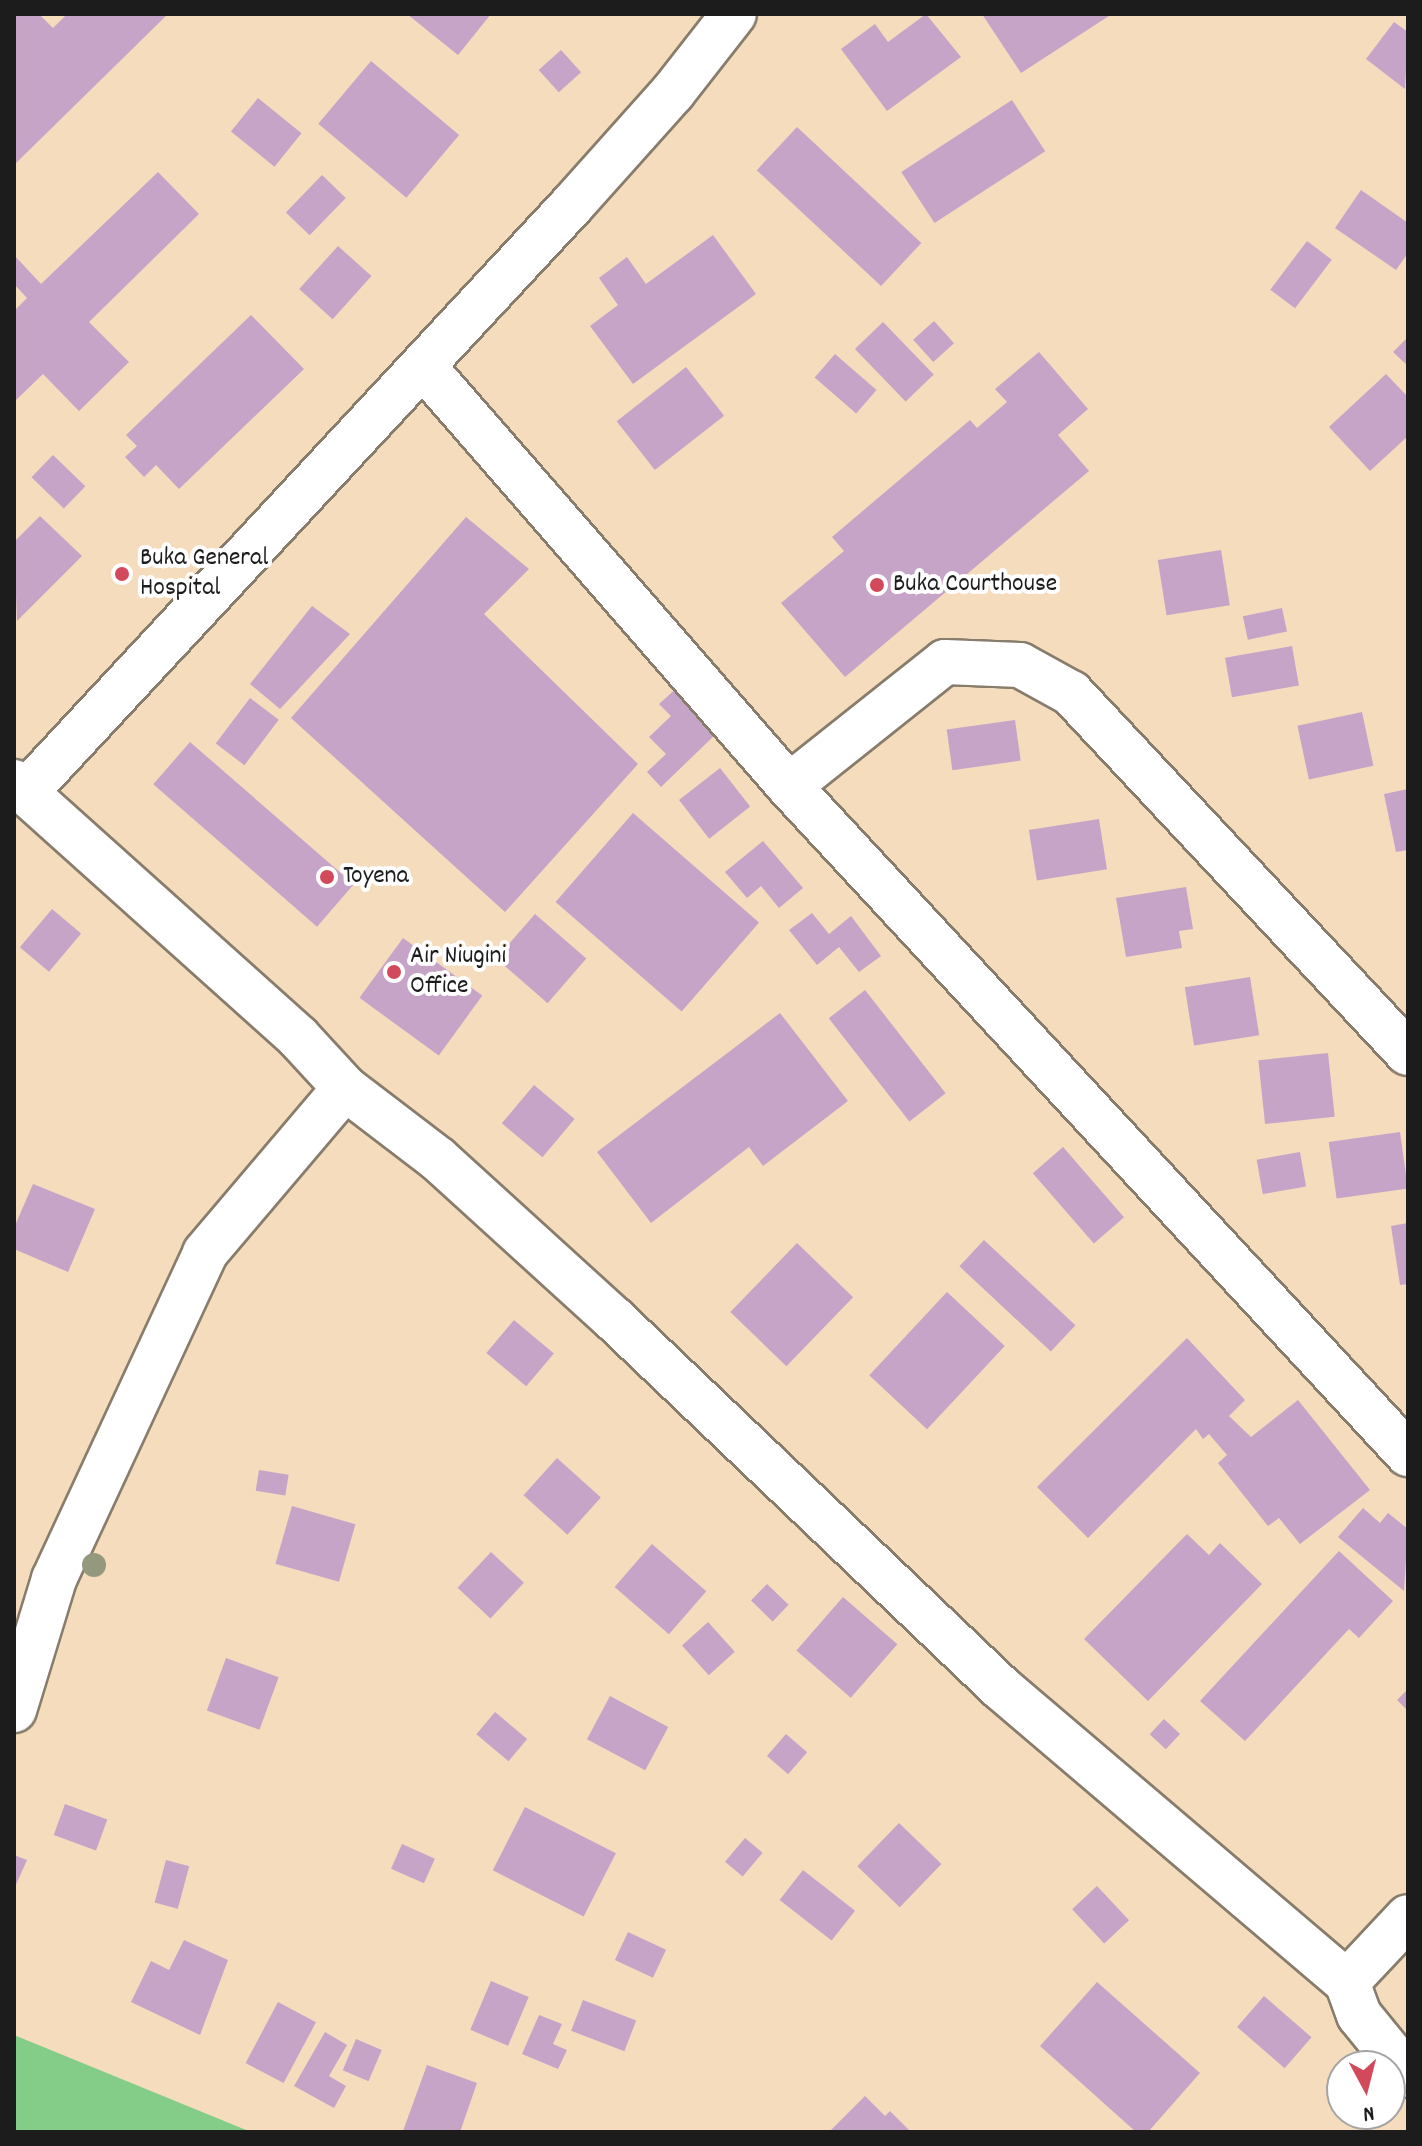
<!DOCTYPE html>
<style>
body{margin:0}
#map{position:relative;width:1422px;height:2146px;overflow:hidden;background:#f4dcbd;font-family:Dekko,sans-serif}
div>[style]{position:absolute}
.green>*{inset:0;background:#83cd89}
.building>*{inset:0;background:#c6a4c8;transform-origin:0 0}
.roads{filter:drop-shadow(2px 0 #887c6c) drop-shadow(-2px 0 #887c6c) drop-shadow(0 2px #887c6c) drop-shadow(0 -2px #887c6c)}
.minor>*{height:44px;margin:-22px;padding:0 22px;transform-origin:22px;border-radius:22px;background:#fff}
.trees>*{width:24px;height:24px;margin:-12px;border-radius:50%;background:#94997d}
.dots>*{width:22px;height:22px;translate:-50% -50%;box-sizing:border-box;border:4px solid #fff;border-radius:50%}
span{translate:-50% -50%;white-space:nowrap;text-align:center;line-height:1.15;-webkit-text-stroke:8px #fff;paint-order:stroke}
.poi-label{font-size:26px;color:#1c1c1c}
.left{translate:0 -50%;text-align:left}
.frame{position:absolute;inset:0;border:16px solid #1c1c1c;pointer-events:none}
.north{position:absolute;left:1326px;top:2050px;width:80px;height:80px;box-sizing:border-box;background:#fff;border:2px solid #a4a4a4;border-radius:50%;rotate:173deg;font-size:22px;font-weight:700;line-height:32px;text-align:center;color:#1c1c1c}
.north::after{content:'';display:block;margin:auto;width:28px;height:36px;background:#d1495b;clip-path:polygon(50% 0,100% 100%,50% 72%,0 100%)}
</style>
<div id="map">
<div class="green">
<div style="clip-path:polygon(14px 2035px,251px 2132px,14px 2132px)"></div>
</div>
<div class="building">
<div style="clip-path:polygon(14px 14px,39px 14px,53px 28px,67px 14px,168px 14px,14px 165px)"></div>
<div style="clip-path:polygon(407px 14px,491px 14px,458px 55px)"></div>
<div style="clip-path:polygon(926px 14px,961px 57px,887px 111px,841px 49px,875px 24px,888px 42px)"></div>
<div style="clip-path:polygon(982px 14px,1112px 14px,1021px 73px)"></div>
<div style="clip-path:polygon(1394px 22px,1408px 32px,1405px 89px,1366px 59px)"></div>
<div style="left:561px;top:50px;width:30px;height:30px;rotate:48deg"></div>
<div style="left:371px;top:61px;width:115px;height:82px;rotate:40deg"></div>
<div style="left:258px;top:98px;width:56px;height:43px;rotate:39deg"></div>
<div style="left:1012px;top:100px;width:61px;height:132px;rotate:57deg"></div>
<div style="left:797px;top:127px;width:170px;height:59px;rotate:43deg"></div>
<div style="clip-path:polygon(158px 172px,199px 214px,89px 322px,129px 362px,79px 411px,43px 374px,14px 402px,14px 311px,27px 298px,14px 284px,14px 255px,41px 284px)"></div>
<div style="left:322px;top:175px;width:33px;height:52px;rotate:44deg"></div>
<div style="clip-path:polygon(1361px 190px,1408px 223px,1408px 253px,1396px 270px,1335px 228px)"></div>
<div style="clip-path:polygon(713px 235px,756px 294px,633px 384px,590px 326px,618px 305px,599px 278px,627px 257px,646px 284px)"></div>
<div style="left:1307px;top:241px;width:31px;height:61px;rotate:37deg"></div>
<div style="left:338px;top:246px;width:45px;height:58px;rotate:42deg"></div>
<div style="clip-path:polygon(251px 315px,304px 369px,179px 489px,156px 465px,144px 477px,125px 457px,137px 446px,126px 435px)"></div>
<div style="left:934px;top:321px;width:30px;height:28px;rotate:48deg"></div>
<div style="left:883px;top:322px;width:73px;height:39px;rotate:46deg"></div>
<div style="clip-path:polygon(1408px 337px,1408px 366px,1393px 352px)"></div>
<div style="clip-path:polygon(1039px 352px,1088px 409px,1058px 435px,1089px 471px,845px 677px,781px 603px,844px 551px,832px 537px,970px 420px,977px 428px,1007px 402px,995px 389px)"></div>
<div style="left:835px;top:354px;width:55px;height:31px;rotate:41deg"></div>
<div style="left:686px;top:367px;width:62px;height:88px;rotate:52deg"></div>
<div style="clip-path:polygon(1386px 374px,1408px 397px,1408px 436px,1370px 471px,1329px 427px)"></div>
<div style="left:53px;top:455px;width:45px;height:31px;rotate:44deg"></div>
<div style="clip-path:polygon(40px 516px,82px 556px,17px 621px,14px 542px)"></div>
<div style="clip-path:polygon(466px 517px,529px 569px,484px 614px,638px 764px,505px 912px,291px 718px)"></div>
<div style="left:1221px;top:550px;width:56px;height:64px;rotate:81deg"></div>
<div style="clip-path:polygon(312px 606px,350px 634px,280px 709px,250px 684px)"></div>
<div style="left:1282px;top:608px;width:24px;height:40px;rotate:78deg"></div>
<div style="left:1292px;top:646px;width:40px;height:68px;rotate:80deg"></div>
<div style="clip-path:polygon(681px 684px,718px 732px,661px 787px,647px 772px,666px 754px,649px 737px,671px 716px,659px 704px)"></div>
<div style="left:250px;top:698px;width:36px;height:57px;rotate:37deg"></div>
<div style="left:1362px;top:712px;width:55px;height:66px;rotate:78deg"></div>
<div style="left:1015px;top:720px;width:41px;height:69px;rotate:82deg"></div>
<div style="left:190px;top:742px;width:217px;height:56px;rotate:41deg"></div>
<div style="left:720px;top:768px;width:49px;height:52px;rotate:52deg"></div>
<div style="clip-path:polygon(1408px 789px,1408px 850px,1396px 852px,1384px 794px)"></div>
<div style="left:633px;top:813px;width:167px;height:118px;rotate:41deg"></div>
<div style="left:1099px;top:819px;width:51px;height:71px;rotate:81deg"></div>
<div style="clip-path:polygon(763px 841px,803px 888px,779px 908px,761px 886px,747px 898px,725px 872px)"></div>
<div style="clip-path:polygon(1186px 887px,1193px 929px,1179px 931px,1182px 948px,1126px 957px,1116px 898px)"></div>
<div style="left:52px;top:909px;width:38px;height:50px;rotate:40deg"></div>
<div style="clip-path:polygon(812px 913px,829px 934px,851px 916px,881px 956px,859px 972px,839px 947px,817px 965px,789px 930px)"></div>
<div style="left:535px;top:914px;width:68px;height:59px;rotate:41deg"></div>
<div style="left:403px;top:938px;width:98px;height:74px;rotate:36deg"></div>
<div style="left:1250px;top:977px;width:59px;height:66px;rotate:81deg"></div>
<div style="left:865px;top:990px;width:131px;height:46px;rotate:52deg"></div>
<div style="clip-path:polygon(780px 1013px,848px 1101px,763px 1166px,749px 1147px,651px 1223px,597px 1152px)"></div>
<div style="left:1328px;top:1053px;width:64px;height:70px;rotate:84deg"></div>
<div style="left:534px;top:1085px;width:53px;height:50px;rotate:40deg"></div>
<div style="left:1400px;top:1132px;width:57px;height:72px;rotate:82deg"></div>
<div style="left:1063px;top:1147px;width:93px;height:40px;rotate:49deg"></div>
<div style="left:1300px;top:1152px;width:35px;height:44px;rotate:80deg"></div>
<div style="clip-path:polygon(33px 1184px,95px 1209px,68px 1272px,14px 1249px,14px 1228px)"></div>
<div style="clip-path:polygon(1408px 1223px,1408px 1284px,1400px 1285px,1391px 1226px)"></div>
<div style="left:984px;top:1240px;width:125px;height:36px;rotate:43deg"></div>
<div style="left:797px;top:1243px;width:78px;height:96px;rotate:44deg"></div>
<div style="left:947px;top:1292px;width:79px;height:114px;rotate:43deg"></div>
<div style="left:514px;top:1320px;width:52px;height:43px;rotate:40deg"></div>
<div style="clip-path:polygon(1187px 1338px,1245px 1400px,1229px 1416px,1251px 1437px,1298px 1400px,1370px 1490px,1300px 1544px,1279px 1518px,1268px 1526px,1218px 1463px,1227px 1455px,1209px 1434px,1203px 1439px,1196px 1429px,1088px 1538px,1037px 1487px)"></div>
<div style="left:557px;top:1458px;width:59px;height:50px;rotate:42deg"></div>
<div style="left:259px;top:1470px;width:30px;height:21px;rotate:9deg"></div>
<div style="left:292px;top:1506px;width:66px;height:60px;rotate:16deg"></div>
<div style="clip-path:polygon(1363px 1508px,1380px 1523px,1388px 1513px,1408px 1529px,1404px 1591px,1338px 1537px)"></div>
<div style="clip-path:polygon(1187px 1534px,1209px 1555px,1220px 1543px,1262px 1584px,1148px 1701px,1084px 1639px)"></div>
<div style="left:652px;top:1544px;width:72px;height:57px;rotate:41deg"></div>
<div style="clip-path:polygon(1339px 1551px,1393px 1601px,1359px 1638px,1349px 1629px,1245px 1741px,1200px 1701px)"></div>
<div style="left:491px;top:1552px;width:45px;height:49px;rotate:43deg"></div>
<div style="left:767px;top:1584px;width:30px;height:23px;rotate:44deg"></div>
<div style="left:843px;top:1597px;width:72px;height:71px;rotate:41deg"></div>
<div style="left:708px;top:1622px;width:40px;height:35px;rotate:48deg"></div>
<div style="left:226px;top:1658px;width:56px;height:56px;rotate:20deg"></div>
<div style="clip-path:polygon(1408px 1689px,1408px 1711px,1397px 1700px)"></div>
<div style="left:610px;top:1696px;width:66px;height:49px;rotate:28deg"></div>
<div style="left:495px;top:1712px;width:42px;height:29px;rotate:40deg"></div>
<div style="left:1164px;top:1719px;width:22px;height:21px;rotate:43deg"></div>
<div style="left:786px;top:1734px;width:28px;height:29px;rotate:41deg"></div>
<div style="left:65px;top:1804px;width:45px;height:33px;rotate:20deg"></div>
<div style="left:525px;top:1807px;width:102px;height:71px;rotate:27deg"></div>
<div style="left:899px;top:1823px;width:59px;height:60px;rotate:44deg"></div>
<div style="left:745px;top:1838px;width:23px;height:31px;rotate:40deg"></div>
<div style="left:402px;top:1844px;width:36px;height:27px;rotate:24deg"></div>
<div style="clip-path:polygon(14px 1855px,27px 1860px,14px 1889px)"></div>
<div style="left:166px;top:1860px;width:24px;height:44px;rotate:15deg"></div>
<div style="left:803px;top:1870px;width:66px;height:38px;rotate:38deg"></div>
<div style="left:1097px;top:1886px;width:47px;height:34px;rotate:47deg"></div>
<div style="left:628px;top:1932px;width:42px;height:31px;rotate:25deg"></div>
<div style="clip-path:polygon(184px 1940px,228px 1960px,200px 2035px,131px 2002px,151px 1961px,169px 1970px)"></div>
<div style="left:491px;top:1981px;width:41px;height:53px;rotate:23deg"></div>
<div style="clip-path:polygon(1097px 1982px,1200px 2073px,1148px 2132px,1136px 2132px,1040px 2046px)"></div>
<div style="left:1264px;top:1996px;width:63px;height:41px;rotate:41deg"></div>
<div style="left:583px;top:2000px;width:57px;height:33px;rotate:21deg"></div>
<div style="left:278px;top:2002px;width:43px;height:69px;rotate:28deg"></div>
<div style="clip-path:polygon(539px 2015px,562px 2024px,553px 2044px,567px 2050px,558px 2069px,522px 2054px)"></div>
<div style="clip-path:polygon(325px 2032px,347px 2045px,329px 2076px,346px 2086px,334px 2108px,294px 2086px)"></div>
<div style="left:356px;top:2039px;width:28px;height:34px;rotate:23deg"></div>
<div style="clip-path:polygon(427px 2065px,477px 2083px,460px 2132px,403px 2131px)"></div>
<div style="clip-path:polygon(865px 2096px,885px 2116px,890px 2111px,911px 2132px,829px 2132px)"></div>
</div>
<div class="roads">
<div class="minor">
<div style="left:423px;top:366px;width:557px;rotate:48.93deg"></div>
<div style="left:789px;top:786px;width:911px;rotate:47.18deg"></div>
<div style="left:14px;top:782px;width:382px;rotate:41.9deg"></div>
<div style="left:298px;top:1037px;width:69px;rotate:47.3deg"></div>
<div style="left:345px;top:1088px;width:117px;rotate:37.4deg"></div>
<div style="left:438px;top:1159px;width:238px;rotate:42.3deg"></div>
<div style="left:614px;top:1319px;width:533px;rotate:43.63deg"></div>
<div style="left:1000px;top:1687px;width:455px;rotate:40.4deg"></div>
<div style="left:1347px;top:1982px;width:35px;rotate:70deg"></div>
<div style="left:1359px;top:2015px;width:77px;rotate:50.8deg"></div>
<div style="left:789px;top:786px;width:199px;rotate:-38.5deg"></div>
<div style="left:945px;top:662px;width:75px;rotate:2.3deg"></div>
<div style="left:1020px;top:665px;width:58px;rotate:28.8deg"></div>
<div style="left:1071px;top:693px;width:493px;rotate:46.9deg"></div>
<div style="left:25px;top:793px;width:803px;rotate:-47.07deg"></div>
<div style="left:572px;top:205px;width:152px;rotate:-48.2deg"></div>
<div style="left:673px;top:92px;width:99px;rotate:-52deg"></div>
<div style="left:14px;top:1710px;width:137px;rotate:-73deg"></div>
<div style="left:54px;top:1579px;width:359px;rotate:-65.1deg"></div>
<div style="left:205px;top:1253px;width:216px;rotate:-49.7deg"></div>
<div style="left:1347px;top:1982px;width:89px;rotate:-46.8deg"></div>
</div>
</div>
<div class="trees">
<div style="left:94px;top:1565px"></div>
</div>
<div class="dots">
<div style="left:122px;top:574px;background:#d1495b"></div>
<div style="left:877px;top:585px;background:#d1495b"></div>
<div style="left:327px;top:877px;background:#d1495b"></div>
<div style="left:394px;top:972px;background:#d1495b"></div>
</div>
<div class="poi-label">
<span class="left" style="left:140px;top:574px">Buka General<br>Hospital</span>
<span class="left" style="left:893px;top:585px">Buka Courthouse</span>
<span class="left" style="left:343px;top:877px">Toyena</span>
<span class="left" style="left:410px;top:972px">Air Niugini<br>Office</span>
</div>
<div class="frame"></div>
<div class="north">N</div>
</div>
